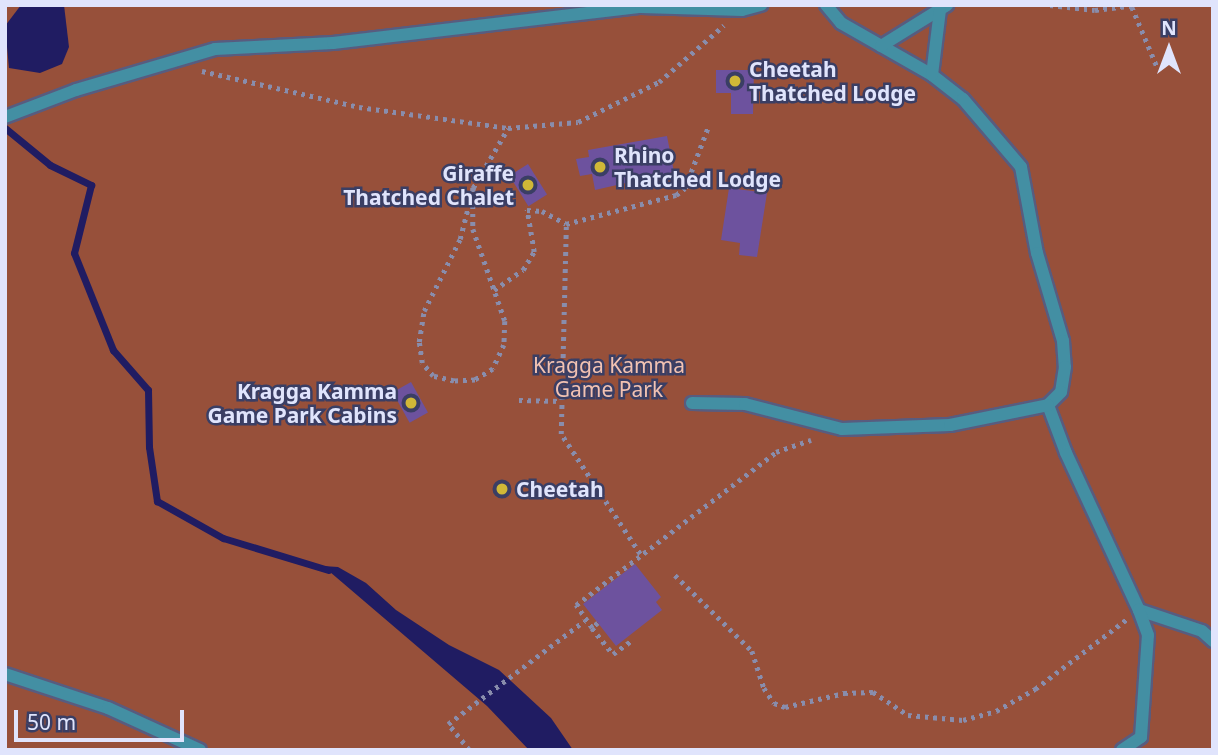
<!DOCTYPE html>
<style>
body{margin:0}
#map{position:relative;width:1218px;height:755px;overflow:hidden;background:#3a3e64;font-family:"Noto Sans",sans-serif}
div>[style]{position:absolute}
.green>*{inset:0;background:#97503a;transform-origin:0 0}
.water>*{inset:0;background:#201c62}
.stream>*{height:7px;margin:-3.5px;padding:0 3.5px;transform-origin:3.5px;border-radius:3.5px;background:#201c62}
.building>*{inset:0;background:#6d529e;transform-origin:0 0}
.path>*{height:4.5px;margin-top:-2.25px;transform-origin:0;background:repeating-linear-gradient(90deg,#898dac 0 3.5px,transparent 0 8.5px)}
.roads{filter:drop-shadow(2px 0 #585c7f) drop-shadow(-2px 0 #585c7f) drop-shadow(0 2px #585c7f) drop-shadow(0 -2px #585c7f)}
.lane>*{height:12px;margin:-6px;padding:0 6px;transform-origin:6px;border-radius:6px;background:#438fa3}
.dots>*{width:19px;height:19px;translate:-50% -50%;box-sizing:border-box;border:4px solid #3a3e64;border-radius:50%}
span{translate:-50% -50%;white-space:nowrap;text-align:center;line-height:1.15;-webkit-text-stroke:5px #3a3e64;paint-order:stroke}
.poi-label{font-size:21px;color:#e0e4fc;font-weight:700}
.left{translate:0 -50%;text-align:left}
.right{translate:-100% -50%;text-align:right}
.park-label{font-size:21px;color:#f2c2b2}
.frame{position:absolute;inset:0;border:7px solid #e0e4fc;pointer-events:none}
.north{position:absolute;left:1134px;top:14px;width:70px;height:70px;-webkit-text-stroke:5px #3a3e64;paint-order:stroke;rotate:0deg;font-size:19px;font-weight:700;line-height:28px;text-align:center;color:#e0e4fc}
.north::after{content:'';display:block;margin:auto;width:24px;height:32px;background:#e0e4fc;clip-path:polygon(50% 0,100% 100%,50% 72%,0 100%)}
.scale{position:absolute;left:14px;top:710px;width:170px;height:32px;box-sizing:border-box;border:4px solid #e0e4fc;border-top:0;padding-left:9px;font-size:21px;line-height:24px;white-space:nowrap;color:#e0e4fc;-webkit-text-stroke:5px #3a3e64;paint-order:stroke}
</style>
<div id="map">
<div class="green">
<div style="left:5px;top:5px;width:1208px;height:745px"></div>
</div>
<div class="water">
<div style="clip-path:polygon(21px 5px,64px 5px,69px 47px,62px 64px,40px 73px,9px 68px,5px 26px)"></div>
<div style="clip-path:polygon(323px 566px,338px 567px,366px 583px,396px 610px,449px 645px,499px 670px,551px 718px,573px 750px,529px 750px,487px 706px)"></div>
</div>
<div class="stream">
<div style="left:5px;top:128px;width:58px;rotate:39.4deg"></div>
<div style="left:50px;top:165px;width:46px;rotate:26deg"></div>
<div style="left:91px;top:185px;width:70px;rotate:104deg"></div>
<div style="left:74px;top:253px;width:105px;rotate:68.1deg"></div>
<div style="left:113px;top:350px;width:53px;rotate:48.8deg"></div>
<div style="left:148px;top:390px;width:57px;rotate:89deg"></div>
<div style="left:149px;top:447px;width:55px;rotate:81.6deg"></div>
<div style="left:157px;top:501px;width:76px;rotate:29.3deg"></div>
<div style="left:223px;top:538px;width:110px;rotate:16.9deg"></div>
</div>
<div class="building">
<div style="clip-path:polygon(716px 70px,754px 70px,753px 114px,731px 114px,731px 93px,716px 93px)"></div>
<div style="clip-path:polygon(667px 136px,674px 172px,595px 190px,592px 174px,580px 176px,576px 159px,589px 157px,588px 150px)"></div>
<div style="left:528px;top:164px;width:36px;height:22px;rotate:58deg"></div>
<div style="clip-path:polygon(729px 188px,767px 193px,757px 257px,739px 255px,740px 243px,721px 240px)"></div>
<div style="left:411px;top:382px;width:35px;height:21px;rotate:61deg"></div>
<div style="clip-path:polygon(635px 564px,661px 597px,656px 602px,662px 610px,616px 646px,583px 604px)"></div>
</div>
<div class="path">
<div style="left:1050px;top:5px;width:45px;rotate:6.3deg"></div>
<div style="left:1095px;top:10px;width:39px;rotate:-7deg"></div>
<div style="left:1132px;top:7px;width:67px;rotate:67.2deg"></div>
<div style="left:202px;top:71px;width:161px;rotate:12.9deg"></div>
<div style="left:359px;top:107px;width:150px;rotate:8deg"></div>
<div style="left:508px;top:128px;width:70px;rotate:-4.9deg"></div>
<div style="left:578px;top:122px;width:90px;rotate:-26.3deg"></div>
<div style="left:659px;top:82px;width:86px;rotate:-41.2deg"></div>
<div style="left:473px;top:188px;width:41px;rotate:90deg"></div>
<div style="left:473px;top:229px;width:97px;rotate:70.8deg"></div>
<div style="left:505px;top:321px;width:24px;rotate:92deg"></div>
<div style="left:504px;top:345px;width:26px;rotate:115deg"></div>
<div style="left:493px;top:369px;width:21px;rotate:149deg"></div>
<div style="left:475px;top:380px;width:21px;rotate:177deg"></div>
<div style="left:454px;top:381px;width:22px;rotate:-167deg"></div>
<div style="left:433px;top:376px;width:17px;rotate:-130deg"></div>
<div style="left:422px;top:363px;width:21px;rotate:-98deg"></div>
<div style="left:419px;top:342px;width:31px;rotate:-81deg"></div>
<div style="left:424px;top:311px;width:80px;rotate:-63.4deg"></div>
<div style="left:460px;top:239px;width:53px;rotate:-75.7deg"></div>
<div style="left:473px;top:188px;width:69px;rotate:-59.7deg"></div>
<div style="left:494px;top:290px;width:35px;rotate:-35deg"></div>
<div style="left:523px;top:270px;width:21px;rotate:-59deg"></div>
<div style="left:534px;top:252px;width:43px;rotate:-99.5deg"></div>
<div style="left:527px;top:210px;width:15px;rotate:4deg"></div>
<div style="left:542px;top:211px;width:27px;rotate:28deg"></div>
<div style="left:519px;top:400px;width:42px;rotate:1.4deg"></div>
<div style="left:640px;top:554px;width:144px;rotate:-123.4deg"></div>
<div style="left:561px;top:434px;width:210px;rotate:-88.6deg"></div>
<div style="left:566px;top:224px;width:114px;rotate:-14.8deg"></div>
<div style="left:676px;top:195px;width:11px;rotate:-38deg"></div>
<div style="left:685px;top:188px;width:65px;rotate:-69.3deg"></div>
<div style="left:675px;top:575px;width:108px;rotate:44.6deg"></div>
<div style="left:752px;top:651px;width:39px;rotate:72deg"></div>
<div style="left:764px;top:688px;width:18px;rotate:56deg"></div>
<div style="left:774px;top:703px;width:12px;rotate:20deg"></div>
<div style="left:785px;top:707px;width:61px;rotate:-13.3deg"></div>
<div style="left:844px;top:693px;width:29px;rotate:-2deg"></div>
<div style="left:873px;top:692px;width:42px;rotate:33.3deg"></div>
<div style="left:908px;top:715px;width:55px;rotate:5.2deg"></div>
<div style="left:963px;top:720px;width:34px;rotate:-15deg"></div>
<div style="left:996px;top:711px;width:45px;rotate:-29.4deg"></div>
<div style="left:1035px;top:689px;width:116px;rotate:-37.3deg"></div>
<div style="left:598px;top:623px;width:8px;rotate:140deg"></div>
<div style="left:592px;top:628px;width:28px;rotate:-125deg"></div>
<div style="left:576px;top:605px;width:252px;rotate:-37.4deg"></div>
<div style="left:776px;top:452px;width:37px;rotate:-19deg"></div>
<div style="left:592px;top:628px;width:33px;rotate:51deg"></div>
<div style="left:613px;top:654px;width:22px;rotate:-36deg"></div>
<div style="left:469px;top:750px;width:33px;rotate:-129deg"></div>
<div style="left:448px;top:724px;width:171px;rotate:-37.1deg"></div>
</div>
<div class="roads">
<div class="lane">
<div style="left:826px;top:5px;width:23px;rotate:50deg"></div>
<div style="left:841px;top:23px;width:105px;rotate:29.7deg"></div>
<div style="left:932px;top:75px;width:39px;rotate:38deg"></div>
<div style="left:963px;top:99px;width:89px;rotate:49.5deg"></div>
<div style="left:1021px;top:167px;width:87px;rotate:79.5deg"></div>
<div style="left:1037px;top:253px;width:92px;rotate:73.5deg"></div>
<div style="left:1063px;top:341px;width:26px;rotate:86deg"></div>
<div style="left:1065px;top:367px;width:25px;rotate:99deg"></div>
<div style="left:1061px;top:392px;width:18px;rotate:135deg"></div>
<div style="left:1048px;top:405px;width:51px;rotate:69.4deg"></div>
<div style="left:1066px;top:453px;width:173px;rotate:65.1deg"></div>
<div style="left:1139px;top:610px;width:66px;rotate:18.4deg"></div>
<div style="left:1202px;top:631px;width:15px;rotate:42deg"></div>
<div style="left:881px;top:46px;width:78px;rotate:-31.8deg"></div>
<div style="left:932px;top:75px;width:65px;rotate:-83deg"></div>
<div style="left:5px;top:117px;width:76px;rotate:-20.8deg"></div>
<div style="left:76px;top:90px;width:145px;rotate:-16.4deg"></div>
<div style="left:215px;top:49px;width:118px;rotate:-2.9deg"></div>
<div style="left:333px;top:43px;width:310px;rotate:-6.7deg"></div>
<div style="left:641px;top:7px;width:101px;rotate:1.7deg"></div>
<div style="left:742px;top:10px;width:20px;rotate:-15deg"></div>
<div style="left:692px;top:403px;width:53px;rotate:1.1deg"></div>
<div style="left:745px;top:404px;width:100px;rotate:14.5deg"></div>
<div style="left:842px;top:429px;width:108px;rotate:-2.1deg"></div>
<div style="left:950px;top:425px;width:100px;rotate:-11.5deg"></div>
<div style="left:5px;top:674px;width:108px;rotate:18.3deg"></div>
<div style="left:108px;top:708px;width:101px;rotate:24.5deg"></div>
<div style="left:1122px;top:750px;width:23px;rotate:-34deg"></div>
<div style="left:1141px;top:737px;width:102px;rotate:-86.1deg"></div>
<div style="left:1148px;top:635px;width:27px;rotate:-110deg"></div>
</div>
</div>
<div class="dots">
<div style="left:735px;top:81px;background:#d0b837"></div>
<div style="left:600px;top:167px;background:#d0b837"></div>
<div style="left:528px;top:185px;background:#d0b837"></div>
<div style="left:411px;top:403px;background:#d0b837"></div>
<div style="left:502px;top:489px;background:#d0b837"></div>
</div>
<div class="poi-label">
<span class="left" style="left:749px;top:81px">Cheetah<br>Thatched Lodge</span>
<span class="left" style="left:614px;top:167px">Rhino<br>Thatched Lodge</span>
<span class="right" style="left:514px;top:185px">Giraffe<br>Thatched Chalet</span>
<span class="right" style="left:397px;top:403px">Kragga Kamma<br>Game Park Cabins</span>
<span class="left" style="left:516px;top:489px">Cheetah</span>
</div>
<div class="park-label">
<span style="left:609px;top:377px">Kragga Kamma<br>Game Park</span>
</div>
<div class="frame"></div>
<div class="north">N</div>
<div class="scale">50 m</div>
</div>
